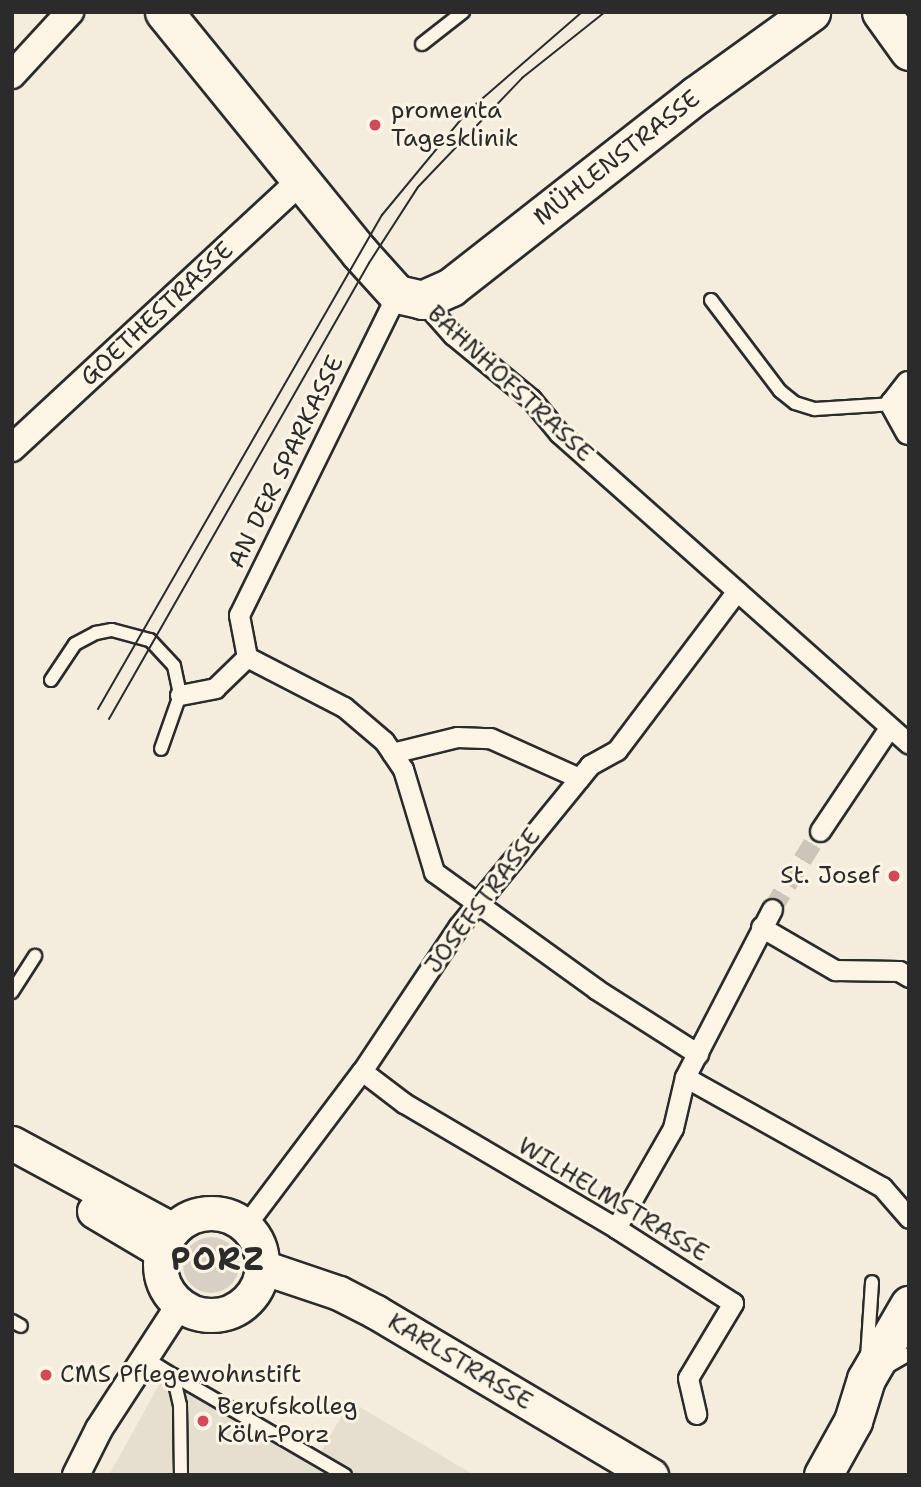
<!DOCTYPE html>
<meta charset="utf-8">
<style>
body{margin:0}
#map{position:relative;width:921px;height:1487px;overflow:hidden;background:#f4edde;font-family:"Shantell Sans",sans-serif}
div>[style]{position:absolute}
.built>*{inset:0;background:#e5dfd0}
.green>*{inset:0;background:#d6d1c4}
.round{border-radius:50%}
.pedestrian-tunnel>*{height:19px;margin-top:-9.5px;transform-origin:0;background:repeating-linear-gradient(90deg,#ccc6ba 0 19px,transparent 0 29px)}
.roads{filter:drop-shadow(2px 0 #2b2b2b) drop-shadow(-2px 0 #2b2b2b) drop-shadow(0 2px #2b2b2b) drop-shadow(0 -2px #2b2b2b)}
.service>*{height:12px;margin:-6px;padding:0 6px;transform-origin:6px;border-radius:6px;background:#fcf5e5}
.pedestrian>*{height:19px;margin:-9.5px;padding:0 9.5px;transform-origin:9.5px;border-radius:9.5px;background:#fcf5e5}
.minor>*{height:26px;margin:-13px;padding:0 13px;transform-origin:13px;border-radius:13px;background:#fcf5e5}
.tertiary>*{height:33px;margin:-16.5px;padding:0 16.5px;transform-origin:16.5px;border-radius:16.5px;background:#fcf5e5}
.tertiary>.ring{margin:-16.5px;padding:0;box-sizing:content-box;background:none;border:33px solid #fcf5e5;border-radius:50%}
.secondary>*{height:37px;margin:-18.5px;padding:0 18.5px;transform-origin:18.5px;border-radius:18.5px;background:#fcf5e5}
.tram>*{height:2px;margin:-1px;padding:0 1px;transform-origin:1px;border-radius:1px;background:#2b2b2b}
.dots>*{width:19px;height:19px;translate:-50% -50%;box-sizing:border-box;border:4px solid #fcf5e5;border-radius:50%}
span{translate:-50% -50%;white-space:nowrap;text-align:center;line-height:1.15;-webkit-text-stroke:6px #fcf5e5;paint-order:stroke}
.poi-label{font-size:24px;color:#2b2b2b}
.left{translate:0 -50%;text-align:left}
.right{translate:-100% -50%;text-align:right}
.street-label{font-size:24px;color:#2b2b2b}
.district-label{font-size:32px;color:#2b2b2b;font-weight:700;letter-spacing:2px}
.frame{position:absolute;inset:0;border:14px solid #2b2b2b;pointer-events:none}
</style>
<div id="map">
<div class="built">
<div style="clip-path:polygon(171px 1363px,321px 1452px,350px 1401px,474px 1475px,109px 1475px)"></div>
</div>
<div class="green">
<div class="round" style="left:183px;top:1237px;width:56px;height:56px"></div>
</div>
<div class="pedestrian-tunnel">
<div style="left:772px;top:909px;width:92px;rotate:-58.4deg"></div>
</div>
<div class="roads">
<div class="service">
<div style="left:422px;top:44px;width:52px;rotate:-38deg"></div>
<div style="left:711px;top:300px;width:114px;rotate:52.8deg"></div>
<div style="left:780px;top:391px;width:19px;rotate:39deg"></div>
<div style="left:795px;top:403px;width:21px;rotate:17deg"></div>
<div style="left:815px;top:409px;width:79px;rotate:-3.6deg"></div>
<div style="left:51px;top:680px;width:43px;rotate:-56.3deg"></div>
<div style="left:75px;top:644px;width:24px;rotate:-28deg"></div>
<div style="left:96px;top:633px;width:16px;rotate:-11deg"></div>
<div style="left:112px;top:630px;width:39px;rotate:15deg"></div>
<div style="left:150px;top:640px;width:35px;rotate:47deg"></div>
<div style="left:174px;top:666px;width:30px;rotate:78deg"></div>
<div style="left:180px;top:695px;width:57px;rotate:109.4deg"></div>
<div style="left:12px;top:992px;width:43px;rotate:-57.4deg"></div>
<div style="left:12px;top:1321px;width:10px;rotate:29deg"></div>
<div style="left:144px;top:1357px;width:34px;rotate:32deg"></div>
<div style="left:173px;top:1375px;width:31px;rotate:77deg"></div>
<div style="left:180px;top:1405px;width:70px;rotate:89.2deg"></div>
<div style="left:867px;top:1358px;width:76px;rotate:-86.2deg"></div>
<div style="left:885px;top:1368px;width:28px;rotate:-30deg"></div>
<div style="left:173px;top:1375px;width:199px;rotate:30.2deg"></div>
</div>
<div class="pedestrian">
<div style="left:422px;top:300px;width:47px;rotate:48.5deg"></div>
<div style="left:453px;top:335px;width:101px;rotate:39.4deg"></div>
<div style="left:531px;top:399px;width:44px;rotate:50.5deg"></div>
<div style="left:559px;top:433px;width:468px;rotate:41.6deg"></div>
<div style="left:247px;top:657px;width:43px;rotate:-100.8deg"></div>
<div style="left:239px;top:615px;width:358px;rotate:-63.8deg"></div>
<div style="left:180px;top:695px;width:36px;rotate:-11deg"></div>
<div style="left:215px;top:688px;width:45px;rotate:-44.1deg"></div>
<div style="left:247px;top:657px;width:109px;rotate:27.3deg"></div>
<div style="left:344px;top:707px;width:52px;rotate:40.4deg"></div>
<div style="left:384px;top:741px;width:34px;rotate:56deg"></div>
<div style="left:403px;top:769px;width:108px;rotate:73.2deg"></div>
<div style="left:434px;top:872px;width:200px;rotate:35.8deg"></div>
<div style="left:596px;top:989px;width:121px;rotate:32.5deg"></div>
<div style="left:392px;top:753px;width:67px;rotate:-13.8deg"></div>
<div style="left:457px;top:737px;width:33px;rotate:2deg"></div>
<div style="left:490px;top:738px;width:98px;rotate:24.2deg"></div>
<div style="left:820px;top:831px;width:124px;rotate:-56.2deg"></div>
<div style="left:761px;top:927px;width:86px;rotate:30.2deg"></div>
<div style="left:835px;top:970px;width:64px;rotate:0.9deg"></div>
<div style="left:899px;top:971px;width:12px;rotate:31deg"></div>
<div style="left:362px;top:1071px;width:53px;rotate:37.3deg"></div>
<div style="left:404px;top:1103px;width:246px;rotate:30.5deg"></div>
<div style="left:616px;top:1228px;width:139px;rotate:32.7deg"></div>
<div style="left:733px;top:1303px;width:87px;rotate:121deg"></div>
<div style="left:688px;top:1378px;width:37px;rotate:77deg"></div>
<div style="left:685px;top:1077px;width:226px;rotate:29.2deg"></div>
<div style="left:882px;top:1187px;width:41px;rotate:48.9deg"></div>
<div style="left:245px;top:1226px;width:194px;rotate:-53deg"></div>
<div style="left:362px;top:1071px;width:173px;rotate:-56.3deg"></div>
<div style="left:458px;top:927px;width:209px;rotate:-50.8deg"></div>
<div style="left:590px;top:765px;width:31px;rotate:-29deg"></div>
<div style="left:617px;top:750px;width:199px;rotate:-53deg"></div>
<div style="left:616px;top:1228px;width:115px;rotate:-60.3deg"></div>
<div style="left:673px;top:1128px;width:52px;rotate:-76.8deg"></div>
<div style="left:685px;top:1077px;width:189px;rotate:-62.6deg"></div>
</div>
<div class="minor">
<div style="left:12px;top:75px;width:86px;rotate:-47.4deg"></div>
<div style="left:909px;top:385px;width:24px;rotate:128deg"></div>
<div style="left:894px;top:404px;width:31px;rotate:61deg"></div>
<div style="left:12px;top:448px;width:394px;rotate:-42.8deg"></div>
<div style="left:76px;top:1475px;width:51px;rotate:-63.4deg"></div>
<div style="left:99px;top:1429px;width:147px;rotate:-57deg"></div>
</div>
<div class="tertiary">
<div style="left:12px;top:1143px;width:183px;rotate:28.4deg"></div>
<div style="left:94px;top:1211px;width:78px;rotate:30.8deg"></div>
<div class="ring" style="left:160px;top:1213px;width:69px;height:69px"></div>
<div style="left:262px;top:1267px;width:81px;rotate:18.7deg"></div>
<div style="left:339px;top:1293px;width:42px;rotate:27.2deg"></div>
<div style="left:376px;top:1312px;width:320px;rotate:30.7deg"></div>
</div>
<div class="secondary">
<div style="left:164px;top:12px;width:309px;rotate:50.9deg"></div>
<div style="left:359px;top:252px;width:57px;rotate:47.9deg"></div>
<div style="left:397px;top:294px;width:26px;rotate:13deg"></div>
<div style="left:422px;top:300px;width:32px;rotate:-24deg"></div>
<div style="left:451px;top:287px;width:311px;rotate:-38.1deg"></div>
<div style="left:696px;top:95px;width:142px;rotate:-35.8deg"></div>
<div style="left:881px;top:12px;width:48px;rotate:54.3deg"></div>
<div style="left:823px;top:1475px;width:62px;rotate:-60.9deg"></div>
<div style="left:853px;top:1421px;width:44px;rotate:-72.8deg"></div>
<div style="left:866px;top:1379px;width:86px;rotate:-59.8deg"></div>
</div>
</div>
<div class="tram">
<div style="left:98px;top:709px;width:570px;rotate:-60.11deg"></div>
<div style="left:382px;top:215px;width:135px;rotate:-50.4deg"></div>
<div style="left:468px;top:111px;width:151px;rotate:-41deg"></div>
<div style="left:109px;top:719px;width:525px;rotate:-60.31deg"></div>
<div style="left:369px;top:263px;width:90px;rotate:-57.2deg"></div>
<div style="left:418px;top:187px;width:151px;rotate:-46.3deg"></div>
<div style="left:522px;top:78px;width:106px;rotate:-38.5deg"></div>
</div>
<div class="dots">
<div style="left:375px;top:125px;background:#d1495b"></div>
<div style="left:894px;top:876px;background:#d1495b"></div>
<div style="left:46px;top:1375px;background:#d1495b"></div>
<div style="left:203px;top:1421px;background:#d1495b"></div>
</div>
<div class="poi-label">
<span class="left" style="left:391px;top:125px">promenta<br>Tagesklinik</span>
<span class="right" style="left:880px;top:876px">St. Josef</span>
<span class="left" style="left:60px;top:1375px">CMS Pflegewohnstift</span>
<span class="left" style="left:217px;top:1421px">Berufskolleg<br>Köln-Porz</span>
</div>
<div class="street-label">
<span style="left:617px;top:158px;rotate:-38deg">MÜHLENSTRASSE</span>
<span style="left:157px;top:314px;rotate:-43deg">GOETHESTRASSE</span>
<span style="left:510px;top:384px;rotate:43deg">BAHNHOFSTRASSE</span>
<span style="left:286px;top:462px;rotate:-64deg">AN DER SPARKASSE</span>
<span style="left:483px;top:901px;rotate:-53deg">JOSEFSTRASSE</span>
<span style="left:613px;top:1200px;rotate:31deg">WILHELMSTRASSE</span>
<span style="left:460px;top:1362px;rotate:31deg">KARLSTRASSE</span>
</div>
<div class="district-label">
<span style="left:218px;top:1259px">PORZ</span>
</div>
<div class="frame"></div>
</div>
